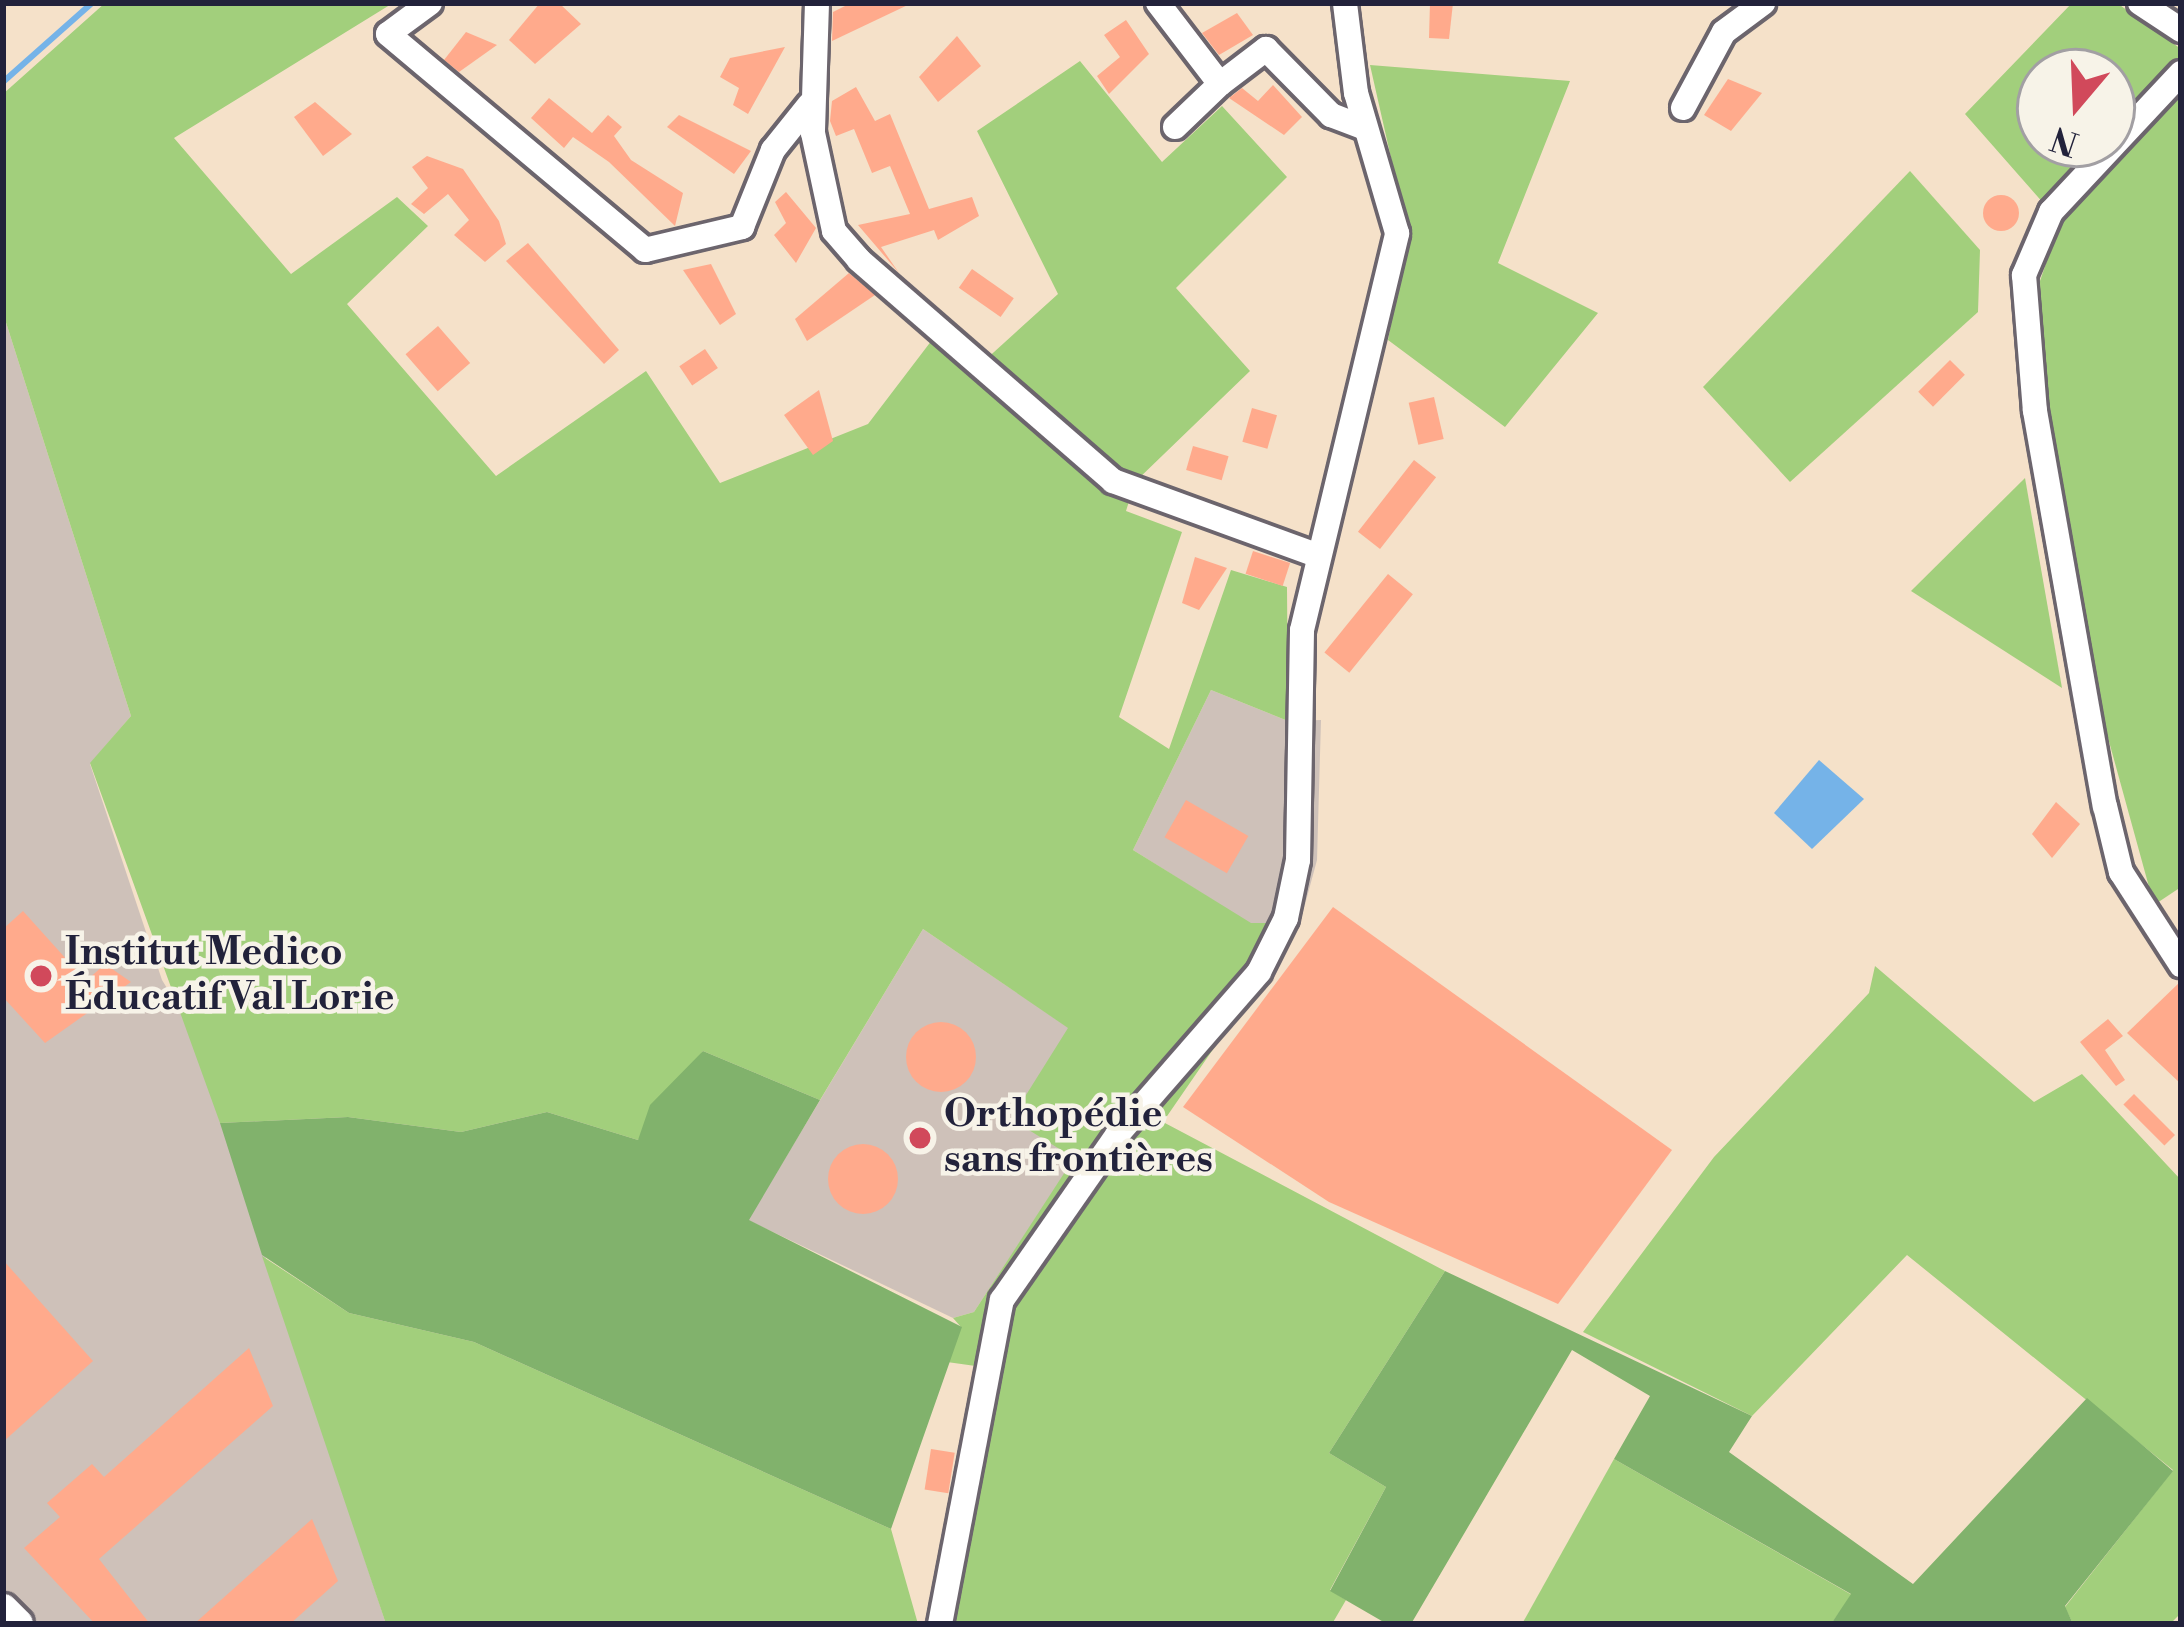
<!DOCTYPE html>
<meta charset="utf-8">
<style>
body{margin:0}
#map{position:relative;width:2184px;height:1627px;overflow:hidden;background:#f5e1c9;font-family:"Libre Bodoni",serif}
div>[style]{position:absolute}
.industrial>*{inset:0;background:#cec1b9}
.green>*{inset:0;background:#a2cf7c}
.forest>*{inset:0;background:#81b26c}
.water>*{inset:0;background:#75b3e8}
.stream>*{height:6px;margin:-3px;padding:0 3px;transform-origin:3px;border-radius:3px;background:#75b3e8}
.building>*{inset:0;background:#ffaa8c;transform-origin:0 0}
.round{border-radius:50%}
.roads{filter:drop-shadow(3px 0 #6c656d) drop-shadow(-3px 0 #6c656d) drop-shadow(0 3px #6c656d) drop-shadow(0 -3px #6c656d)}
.minor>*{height:24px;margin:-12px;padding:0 12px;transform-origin:12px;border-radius:12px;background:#fff}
.tertiary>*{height:30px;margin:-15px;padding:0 15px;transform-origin:15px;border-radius:15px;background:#fff}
.dots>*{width:33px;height:33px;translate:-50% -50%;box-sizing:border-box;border:6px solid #f7f3e8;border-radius:50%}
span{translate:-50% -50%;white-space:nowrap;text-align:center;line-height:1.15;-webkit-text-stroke:9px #f7f3e8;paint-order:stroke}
.poi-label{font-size:39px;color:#22223b;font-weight:700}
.left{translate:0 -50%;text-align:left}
.frame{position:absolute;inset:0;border:6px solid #22223b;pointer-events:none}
.north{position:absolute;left:2016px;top:48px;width:120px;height:120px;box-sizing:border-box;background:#f7f3e8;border:3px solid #a29fa3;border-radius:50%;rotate:199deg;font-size:33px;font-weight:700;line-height:48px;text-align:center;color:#22223b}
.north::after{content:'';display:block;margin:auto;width:42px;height:54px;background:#d1495b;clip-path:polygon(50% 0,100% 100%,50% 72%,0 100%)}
</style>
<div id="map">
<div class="industrial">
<div style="clip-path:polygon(3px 313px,131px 716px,90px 764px,162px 980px,189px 1024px,386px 1624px,3px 1624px)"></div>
<div style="clip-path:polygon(1211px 690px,1288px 721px,1321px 720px,1317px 860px,1300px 923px,1251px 924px,1133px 850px)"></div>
<div style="clip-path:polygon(923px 929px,1069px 1028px,1075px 1158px,974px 1312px,953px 1318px,748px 1220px)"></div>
</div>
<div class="green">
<div style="clip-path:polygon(105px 3px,393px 3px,174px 138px,291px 274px,397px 197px,428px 226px,347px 304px,496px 476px,646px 371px,720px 483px,868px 424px,932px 340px,972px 372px,1058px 294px,977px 131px,1080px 61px,1162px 162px,1222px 106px,1287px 177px,1176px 288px,1250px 371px,1135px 482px,1126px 511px,1182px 532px,1119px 717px,1169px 749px,1231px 570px,1287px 587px,1288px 721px,1211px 690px,1133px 850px,1251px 923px,1300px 923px,1163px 1122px,1445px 1271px,1329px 1453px,1386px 1487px,1330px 1590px,1346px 1600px,1332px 1624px,953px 1624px,997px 1369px,947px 1362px,961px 1327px,953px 1318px,974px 1312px,1074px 1158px,1011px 1119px,1068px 1028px,923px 929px,820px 1100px,703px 1051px,638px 1140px,547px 1112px,461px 1132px,348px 1117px,220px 1123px,90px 763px,131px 716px,3px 313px,3px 94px)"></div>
<div style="clip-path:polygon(evenodd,2072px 3px,2117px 3px,2181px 49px,2181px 887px,2154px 905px,2102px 716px,2041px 358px,2040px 281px,2060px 222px,1965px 114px,2072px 3px,2040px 72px,2112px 72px,2112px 144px,2040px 144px,2040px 72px)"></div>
<div style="clip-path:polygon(1370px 65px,1570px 81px,1498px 263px,1598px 313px,1505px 427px,1388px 340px,1408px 233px)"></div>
<div style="clip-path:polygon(1910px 171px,1980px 250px,1978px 312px,1790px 482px,1703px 387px)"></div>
<div style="clip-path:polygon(2025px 478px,2062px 688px,1911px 591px)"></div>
<div style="clip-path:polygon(1875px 966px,2034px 1102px,2082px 1074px,2181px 1180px,2181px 1613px,2170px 1624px,2073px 1624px,2065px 1607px,2173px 1470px,1907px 1255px,1752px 1416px,1583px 1332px,1714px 1157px,1869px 993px)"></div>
<div style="clip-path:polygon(262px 1256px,349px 1313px,474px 1342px,891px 1529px,918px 1624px,386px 1624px)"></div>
<div style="clip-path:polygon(1614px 1459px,1852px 1595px,1831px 1624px,1522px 1624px)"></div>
</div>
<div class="forest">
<div style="clip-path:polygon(703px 1051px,820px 1100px,749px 1220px,962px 1327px,891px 1529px,474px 1342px,349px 1313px,262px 1255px,220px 1123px,348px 1117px,461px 1132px,547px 1112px,638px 1140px,650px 1105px)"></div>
<div style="clip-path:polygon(1445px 1271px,1752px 1416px,1729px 1452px,1913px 1584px,2087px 1398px,2173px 1471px,2065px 1606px,2073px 1624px,1831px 1624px,1851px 1594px,1614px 1459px,1650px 1396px,1572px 1350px,1411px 1624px,1387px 1624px,1330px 1591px,1386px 1487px,1329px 1453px)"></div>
</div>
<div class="water">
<div style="clip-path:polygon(1819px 760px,1864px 799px,1812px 849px,1774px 813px)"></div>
</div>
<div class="stream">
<div style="left:3px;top:82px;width:119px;rotate:-41.6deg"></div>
</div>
<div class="building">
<div style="clip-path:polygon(540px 3px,559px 3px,581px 24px,535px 64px,509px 40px)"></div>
<div style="clip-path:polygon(851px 3px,912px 3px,832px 41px,833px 12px)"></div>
<div style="clip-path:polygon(1430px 3px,1453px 3px,1449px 39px,1429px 38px)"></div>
<div style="clip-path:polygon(1237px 13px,1253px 35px,1219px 55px,1202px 33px)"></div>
<div style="clip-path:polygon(1126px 20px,1149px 54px,1109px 94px,1097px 76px,1120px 57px,1104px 35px)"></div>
<div style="clip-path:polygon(466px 32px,497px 45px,459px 72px,444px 60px)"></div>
<div style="clip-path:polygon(957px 36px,981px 66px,938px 102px,919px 77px)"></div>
<div style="clip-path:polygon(785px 47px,748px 114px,733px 105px,739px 88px,720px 77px,730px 58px)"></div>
<div style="clip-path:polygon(1728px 79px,1762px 93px,1731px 131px,1704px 115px)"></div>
<div style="clip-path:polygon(1273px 85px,1302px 117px,1284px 135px,1229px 98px,1242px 88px,1258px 101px)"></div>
<div style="clip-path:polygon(856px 87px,875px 121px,890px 114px,929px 209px,972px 197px,979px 216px,938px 240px,934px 230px,881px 247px,899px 273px,858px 225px,910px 214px,890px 166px,872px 173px,854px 129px,836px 136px,830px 121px,832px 101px)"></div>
<div style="clip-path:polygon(549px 98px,592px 133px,608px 115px,622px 127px,614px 136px,631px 160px,683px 193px,675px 226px,609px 162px,573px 137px,564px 148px,531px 118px)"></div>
<div style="clip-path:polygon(315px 102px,352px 134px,323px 156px,294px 117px)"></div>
<div style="clip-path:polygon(679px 115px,751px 151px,734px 174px,667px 127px)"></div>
<div style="clip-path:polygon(427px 156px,463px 169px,499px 221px,506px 244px,485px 262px,454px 235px,469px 220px,448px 194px,424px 214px,411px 204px,428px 188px,412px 167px)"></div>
<div style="clip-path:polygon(786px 192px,816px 228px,796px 263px,774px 235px,786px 223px,775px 202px)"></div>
<div class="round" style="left:1983px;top:195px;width:36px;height:36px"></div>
<div style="clip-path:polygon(528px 243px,619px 350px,604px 364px,506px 261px)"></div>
<div style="clip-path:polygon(711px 264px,736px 314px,720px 325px,683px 270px)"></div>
<div style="left:972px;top:269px;width:51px;height:23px;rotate:35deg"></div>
<div style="clip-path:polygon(849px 273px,875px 295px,807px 341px,795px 319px)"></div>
<div style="left:438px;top:326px;width:49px;height:43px;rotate:49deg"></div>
<div style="left:705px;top:349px;width:23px;height:31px;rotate:56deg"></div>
<div style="left:1950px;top:360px;width:21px;height:45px;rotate:45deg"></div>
<div style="clip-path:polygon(819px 390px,833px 441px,813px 455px,784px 415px)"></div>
<div style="left:1434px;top:397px;width:43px;height:26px;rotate:77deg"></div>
<div style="left:1252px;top:408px;width:26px;height:35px;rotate:16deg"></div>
<div style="left:1193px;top:446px;width:37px;height:25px;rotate:16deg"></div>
<div style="left:1414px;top:460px;width:28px;height:91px;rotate:38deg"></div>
<div style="left:1253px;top:551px;width:39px;height:24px;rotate:18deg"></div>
<div style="clip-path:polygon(1195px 557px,1227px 568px,1199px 610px,1182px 603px)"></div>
<div style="left:1388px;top:574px;width:32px;height:101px;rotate:39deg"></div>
<div style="left:1186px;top:800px;width:72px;height:43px;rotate:30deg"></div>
<div style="clip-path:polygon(2056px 802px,2080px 824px,2052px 858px,2032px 834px)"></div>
<div style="clip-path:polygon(1333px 907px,1672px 1150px,1558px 1304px,1329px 1202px,1183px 1107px)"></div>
<div style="clip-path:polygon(23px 911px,86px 981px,105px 964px,131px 982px,45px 1043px,3px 997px,3px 929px)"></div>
<div style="clip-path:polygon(2181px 981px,2181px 1084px,2127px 1033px)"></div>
<div style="clip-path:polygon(2108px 1019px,2123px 1036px,2105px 1050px,2125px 1080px,2116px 1086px,2080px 1042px)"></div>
<div class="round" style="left:906px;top:1022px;width:70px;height:70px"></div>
<div style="left:2134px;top:1094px;width:58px;height:15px;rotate:45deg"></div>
<div class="round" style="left:828px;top:1144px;width:70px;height:70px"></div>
<div style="clip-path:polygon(3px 1260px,93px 1361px,3px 1442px)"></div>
<div style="clip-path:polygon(249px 1348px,273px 1406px,99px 1559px,150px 1624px,95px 1624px,24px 1548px,60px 1517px,47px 1503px,92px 1464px,104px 1477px)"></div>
<div style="left:931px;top:1449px;width:24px;height:41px;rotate:9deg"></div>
<div style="clip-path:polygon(312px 1519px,338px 1581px,290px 1624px,194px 1624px)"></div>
</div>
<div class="roads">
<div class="minor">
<div style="left:430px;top:3px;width:52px;rotate:143.6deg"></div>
<div style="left:388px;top:34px;width:336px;rotate:40deg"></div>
<div style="left:645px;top:250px;width:100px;rotate:-13.3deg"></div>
<div style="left:742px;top:227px;width:83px;rotate:-68.1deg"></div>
<div style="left:773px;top:150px;width:58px;rotate:-51.3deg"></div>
<div style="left:817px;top:3px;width:130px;rotate:91.8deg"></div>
<div style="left:813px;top:133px;width:100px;rotate:77.9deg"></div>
<div style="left:834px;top:231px;width:38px;rotate:49deg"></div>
<div style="left:859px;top:260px;width:337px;rotate:41deg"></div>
<div style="left:1113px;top:481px;width:216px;rotate:20deg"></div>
<div style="left:1158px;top:3px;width:102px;rotate:52.6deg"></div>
<div style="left:1220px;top:84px;width:58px;rotate:-37.3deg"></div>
<div style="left:1266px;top:49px;width:93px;rotate:45.4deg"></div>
<div style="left:1331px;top:115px;width:36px;rotate:21deg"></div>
<div style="left:2140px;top:3px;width:49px;rotate:33.4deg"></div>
<div style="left:2181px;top:73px;width:190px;rotate:133.1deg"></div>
<div style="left:2051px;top:212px;width:69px;rotate:113.2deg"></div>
<div style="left:2024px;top:275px;width:136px;rotate:85.4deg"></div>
<div style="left:2035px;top:411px;width:401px;rotate:80deg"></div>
<div style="left:2105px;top:806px;width:68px;rotate:76.4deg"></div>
<div style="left:2121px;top:872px;width:111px;rotate:57.2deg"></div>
<div style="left:1683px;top:108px;width:86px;rotate:-61.7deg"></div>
<div style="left:1724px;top:32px;width:49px;rotate:-36.6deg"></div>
<div style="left:1175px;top:127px;width:62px;rotate:-43.7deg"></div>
<div style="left:940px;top:1624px;width:330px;rotate:-79.2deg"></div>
<div style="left:1002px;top:1300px;width:201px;rotate:-55.1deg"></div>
<div style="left:1117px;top:1135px;width:216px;rotate:-48.9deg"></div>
<div style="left:1259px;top:972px;width:60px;rotate:-63.4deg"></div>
<div style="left:1286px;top:918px;width:59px;rotate:-78.3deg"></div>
<div style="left:1298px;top:860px;width:230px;rotate:-89deg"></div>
<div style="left:1302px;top:630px;width:408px;rotate:-76.5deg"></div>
<div style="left:1397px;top:233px;width:146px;rotate:-106.3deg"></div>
<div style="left:1356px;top:93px;width:91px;rotate:-97deg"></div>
</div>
<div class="tertiary">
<div style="left:3px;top:1609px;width:21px;rotate:45deg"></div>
</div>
</div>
<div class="dots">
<div style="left:41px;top:976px;background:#d1495b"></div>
<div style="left:920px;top:1138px;background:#d1495b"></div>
</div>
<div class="poi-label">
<span class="left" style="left:65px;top:976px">Institut Medico<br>Éducatif Val Lorie</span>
<span class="left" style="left:944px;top:1138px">Orthopédie<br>sans frontières</span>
</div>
<div class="frame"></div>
<div class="north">N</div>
</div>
